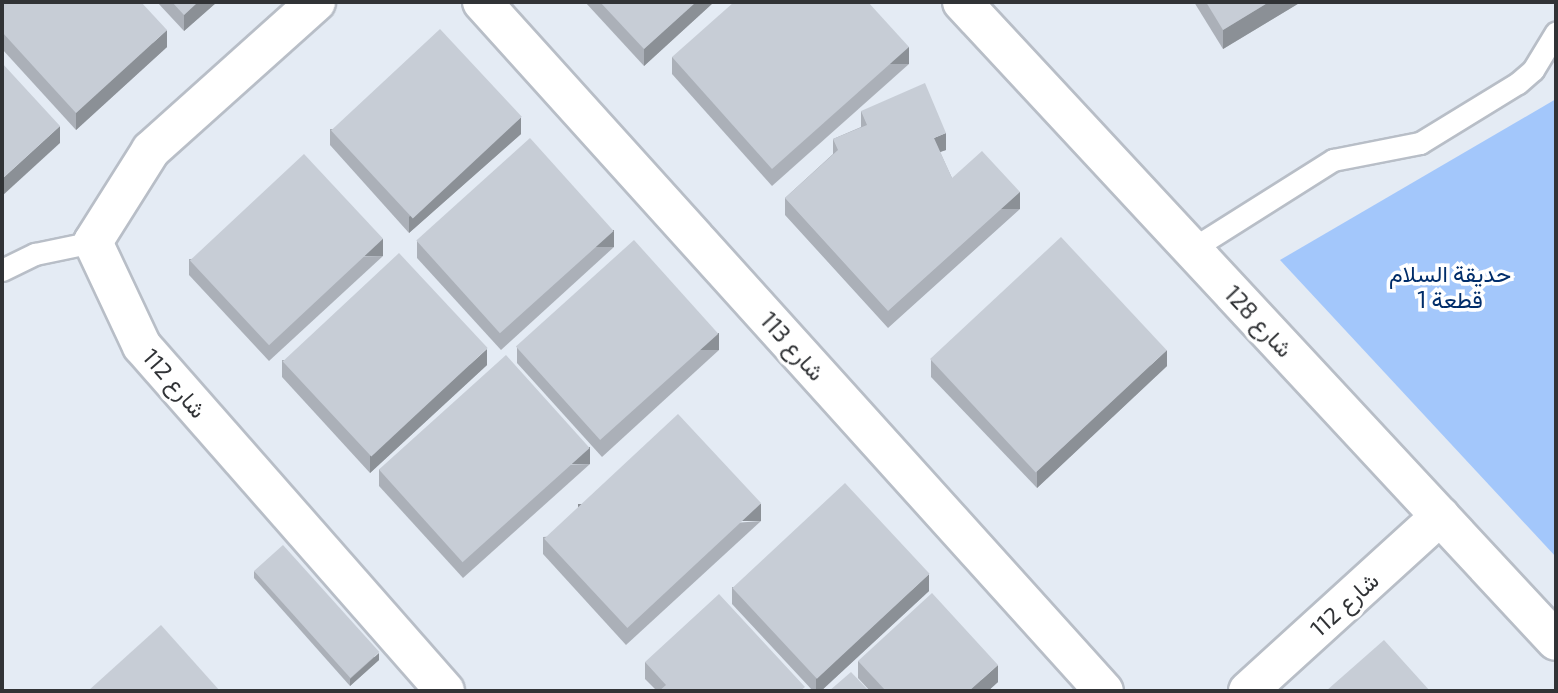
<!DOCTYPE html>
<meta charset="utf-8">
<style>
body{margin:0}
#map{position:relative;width:1558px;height:693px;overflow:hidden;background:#e4ebf4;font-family:"Exo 2",Vazirmatn,sans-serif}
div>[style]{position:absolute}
.green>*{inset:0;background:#a3c7fb}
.roads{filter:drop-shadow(2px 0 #b8bec7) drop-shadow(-2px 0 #b8bec7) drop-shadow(0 2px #b8bec7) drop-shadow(0 -2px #b8bec7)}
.service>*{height:21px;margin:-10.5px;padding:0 10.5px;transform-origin:10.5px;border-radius:10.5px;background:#fff}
.minor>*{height:38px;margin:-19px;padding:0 19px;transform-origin:19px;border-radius:19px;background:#fff}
.wall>*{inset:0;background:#abb0b8}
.shaded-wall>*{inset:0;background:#8b9096;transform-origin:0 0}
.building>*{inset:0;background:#c7cdd6;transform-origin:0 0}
span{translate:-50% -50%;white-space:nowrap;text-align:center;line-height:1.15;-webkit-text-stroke:7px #fff;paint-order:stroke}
.park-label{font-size:23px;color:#002d6a}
.street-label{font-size:23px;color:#313336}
.frame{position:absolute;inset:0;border:4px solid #313336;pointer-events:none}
</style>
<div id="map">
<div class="green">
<div style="clip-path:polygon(1556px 99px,1556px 557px,1280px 260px)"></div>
</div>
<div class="roads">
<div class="service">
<div style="left:1192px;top:249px;width:167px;rotate:-32.3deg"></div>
<div style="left:1333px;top:160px;width:89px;rotate:-11.1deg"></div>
<div style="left:1420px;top:143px;width:115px;rotate:-31.5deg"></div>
<div style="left:1518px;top:83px;width:20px;rotate:-41deg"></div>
<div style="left:1533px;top:70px;width:44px;rotate:-58.8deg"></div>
<div style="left:2px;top:270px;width:37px;rotate:-26deg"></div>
<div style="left:35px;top:254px;width:59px;rotate:-11.7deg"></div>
</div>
<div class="minor">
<div style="left:316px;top:2px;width:222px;rotate:138.1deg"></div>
<div style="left:151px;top:150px;width:109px;rotate:122.2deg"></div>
<div style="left:93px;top:242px;width:115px;rotate:64.8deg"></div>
<div style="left:142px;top:346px;width:459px;rotate:48.7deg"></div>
<div style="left:482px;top:2px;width:928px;rotate:47.93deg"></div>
<div style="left:962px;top:2px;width:872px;rotate:47.09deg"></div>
<div style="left:1248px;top:691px;width:260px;rotate:-42.3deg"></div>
</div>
</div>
<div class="wall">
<div style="clip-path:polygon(2px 2px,167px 47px,76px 130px,2px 49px)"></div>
<div style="clip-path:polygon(157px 2px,217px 2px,184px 31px)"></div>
<div style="clip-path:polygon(585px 2px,714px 2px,644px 66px)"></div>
<div style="clip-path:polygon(1194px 2px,1301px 2px,1223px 49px)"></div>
<div style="clip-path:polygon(672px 57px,909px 64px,772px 186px,672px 74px)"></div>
<div style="clip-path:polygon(861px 111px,946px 150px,940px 152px,952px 178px,1020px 209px,888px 328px,785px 215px,785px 198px,833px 154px,833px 139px,861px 127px)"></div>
<div style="clip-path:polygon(330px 129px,521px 134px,409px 233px,330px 145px)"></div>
<div style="clip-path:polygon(417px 241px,614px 247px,501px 350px,417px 258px)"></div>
<div style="clip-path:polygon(383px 256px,269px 361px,189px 275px,189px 259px)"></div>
<div style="clip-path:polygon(517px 347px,719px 350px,602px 457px,517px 363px)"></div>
<div style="clip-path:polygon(282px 360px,487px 365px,370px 473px,282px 377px)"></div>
<div style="clip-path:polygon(931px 360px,1167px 366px,1037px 488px,931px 377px)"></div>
<div style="clip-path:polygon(590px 464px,463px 578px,379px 486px,379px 469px)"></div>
<div style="clip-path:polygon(761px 521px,626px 645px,543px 554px,543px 537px)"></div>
<div style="clip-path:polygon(254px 571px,379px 660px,350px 686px,254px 578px)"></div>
<div style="clip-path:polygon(732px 587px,929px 591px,821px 691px,813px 691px,732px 604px)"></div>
<div style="clip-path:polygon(858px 661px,998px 682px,988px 691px,870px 691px,858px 678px)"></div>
<div style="clip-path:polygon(645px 662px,805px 691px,657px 691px,645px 679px)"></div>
</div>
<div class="shaded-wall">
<div style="clip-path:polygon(198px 2px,217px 2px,184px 31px,184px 15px)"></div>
<div style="clip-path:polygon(696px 2px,714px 2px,644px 66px,644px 49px)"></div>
<div style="clip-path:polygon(1269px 2px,1301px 2px,1223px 49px,1223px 30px)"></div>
<div style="clip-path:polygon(167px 30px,167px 47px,76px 130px,76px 113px)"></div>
<div style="left:909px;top:47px;width:17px;height:183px;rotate:90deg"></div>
<div style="clip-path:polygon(521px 117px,521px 134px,409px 233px,409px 217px)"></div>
<div style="clip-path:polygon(60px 126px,60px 143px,2px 196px,2px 179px)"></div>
<div style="clip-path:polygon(946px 133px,946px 150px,934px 154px,934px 138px)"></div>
<div style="left:1020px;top:192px;width:17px;height:178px;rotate:90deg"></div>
<div style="left:614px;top:230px;width:17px;height:153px;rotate:90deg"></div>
<div style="left:383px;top:239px;width:17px;height:155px;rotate:90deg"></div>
<div style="left:719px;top:333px;width:17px;height:159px;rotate:90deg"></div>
<div style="clip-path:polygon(487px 349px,487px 365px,370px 473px,370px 456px)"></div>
<div style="clip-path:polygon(1167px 350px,1167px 366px,1037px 488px,1037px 471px)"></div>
<div style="left:590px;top:447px;width:17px;height:171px;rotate:90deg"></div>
<div style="left:761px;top:504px;width:17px;height:183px;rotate:90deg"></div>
<div style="clip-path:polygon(929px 574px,929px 591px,821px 691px,816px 691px,816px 679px)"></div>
<div style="clip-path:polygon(379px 653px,379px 660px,350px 686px,350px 679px)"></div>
<div style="clip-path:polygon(998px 665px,998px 682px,988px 691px,969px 691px)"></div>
</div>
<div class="building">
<div style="clip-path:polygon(2px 2px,141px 2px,167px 30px,76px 113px,2px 32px)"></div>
<div style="clip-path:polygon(172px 2px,198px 2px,184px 15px)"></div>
<div style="clip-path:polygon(600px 2px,696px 2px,644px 49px)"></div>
<div style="clip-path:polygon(734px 2px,868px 2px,909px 47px,772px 169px,672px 57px)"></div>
<div style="clip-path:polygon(1206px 2px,1269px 2px,1223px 30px)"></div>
<div style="left:440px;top:29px;width:120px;height:149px;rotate:47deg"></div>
<div style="clip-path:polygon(2px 63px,60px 126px,2px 179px)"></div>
<div style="clip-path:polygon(925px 83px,946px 133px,934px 138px,952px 178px,982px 151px,1020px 192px,888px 311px,785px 198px,838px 150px,833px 139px,867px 125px,861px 111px)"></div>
<div style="left:530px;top:138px;width:125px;height:153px;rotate:48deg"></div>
<div style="left:304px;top:154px;width:116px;height:156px;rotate:47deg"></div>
<div style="left:1061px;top:237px;width:155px;height:179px;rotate:47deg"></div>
<div style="left:634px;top:240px;width:126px;height:159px;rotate:48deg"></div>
<div style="left:399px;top:253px;width:130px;height:159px;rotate:47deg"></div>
<div style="left:506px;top:355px;width:125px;height:171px;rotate:48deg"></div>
<div style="left:678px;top:414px;width:122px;height:183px;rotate:47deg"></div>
<div style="left:845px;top:483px;width:124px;height:154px;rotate:47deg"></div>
<div style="left:283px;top:545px;width:144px;height:39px;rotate:48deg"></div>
<div style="clip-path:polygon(932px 593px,998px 665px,969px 691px,886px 691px,858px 661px)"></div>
<div style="clip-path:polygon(719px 594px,805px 687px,800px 691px,659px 691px,666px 685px,645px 662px)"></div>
<div style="clip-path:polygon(161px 625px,220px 691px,88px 691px)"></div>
<div style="clip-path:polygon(1384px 640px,1430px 691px,1326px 691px)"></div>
<div style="clip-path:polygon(851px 672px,869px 691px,829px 691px)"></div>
</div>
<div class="park-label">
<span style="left:1450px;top:286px">حديقة السلام<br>قطعة 1</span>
</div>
<div class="street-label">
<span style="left:1259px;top:321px;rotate:47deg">شارع 128</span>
<span style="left:793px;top:346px;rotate:48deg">شارع 113</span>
<span style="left:175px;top:383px;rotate:49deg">شارع 112</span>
<span style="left:1344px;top:604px;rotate:-42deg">شارع 112</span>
</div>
<div class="frame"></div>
</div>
